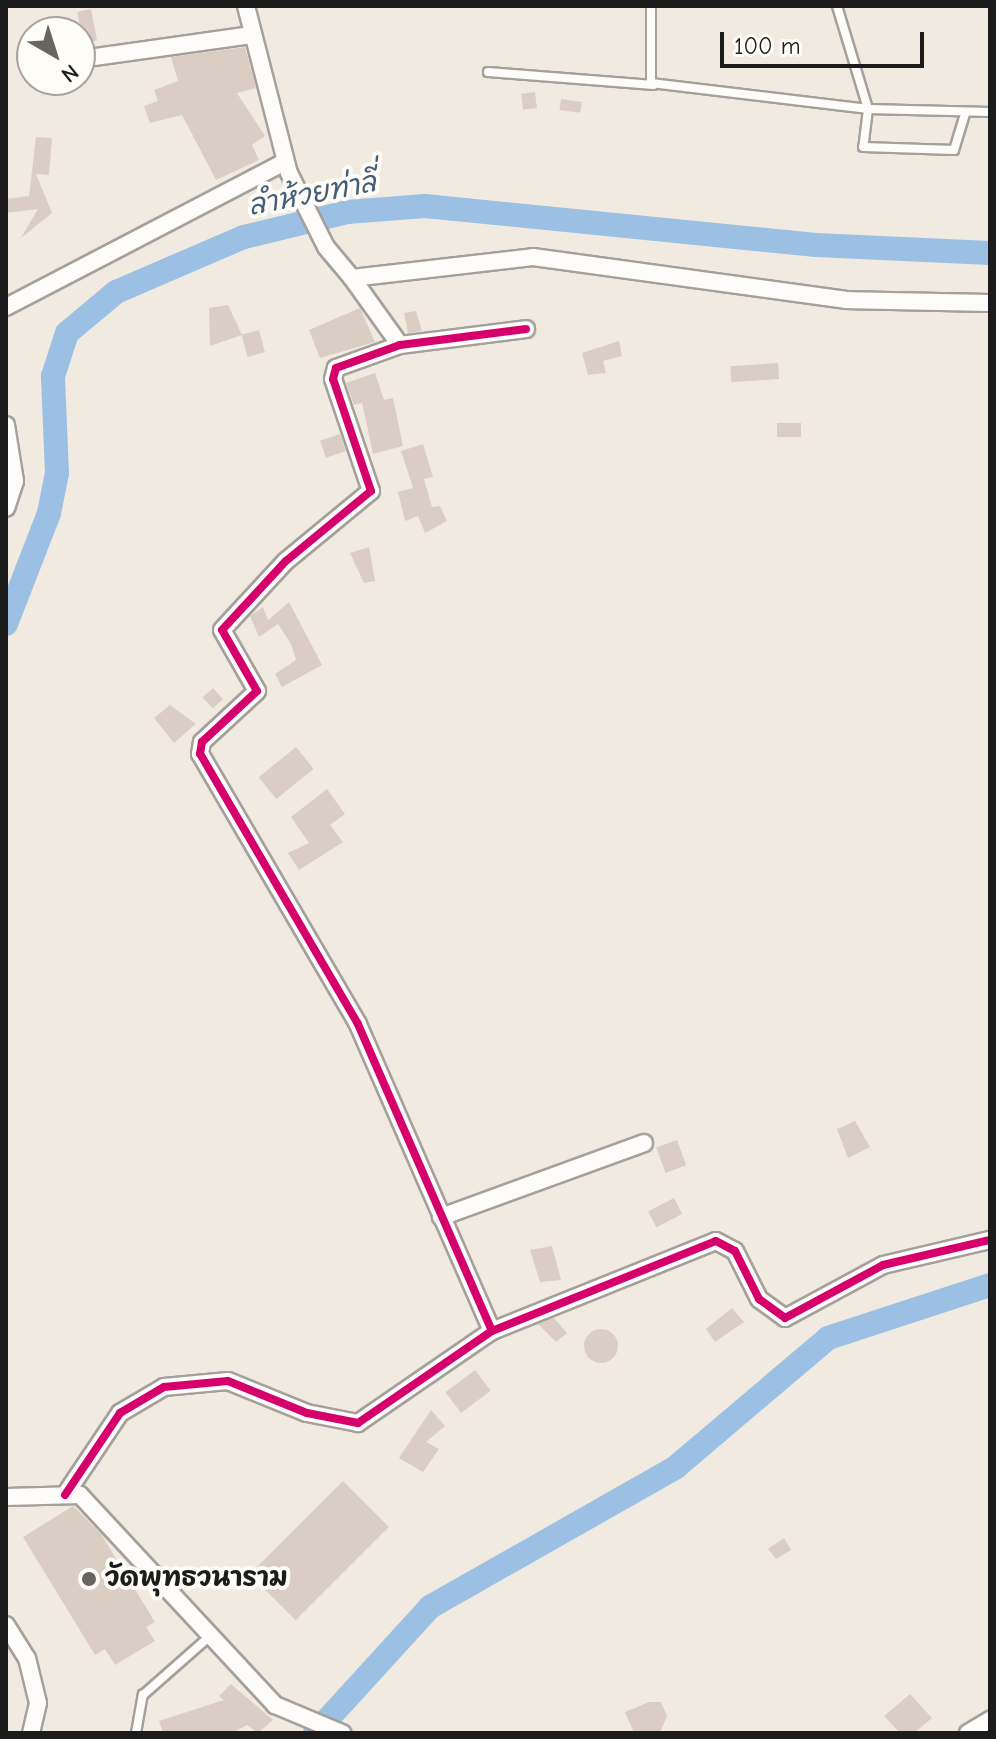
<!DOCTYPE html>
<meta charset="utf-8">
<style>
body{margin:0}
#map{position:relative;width:996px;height:1739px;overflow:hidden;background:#f1eae0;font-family:"Comic Neue","Playpen Sans Thai",sans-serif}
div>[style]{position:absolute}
.river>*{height:24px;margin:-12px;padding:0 12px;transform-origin:12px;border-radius:12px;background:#9cc0e4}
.building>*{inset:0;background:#dacec4;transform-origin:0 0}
.round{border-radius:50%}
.roads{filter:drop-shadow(2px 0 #a4a09b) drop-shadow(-2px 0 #a4a09b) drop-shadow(0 2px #a4a09b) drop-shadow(0 -2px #a4a09b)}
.service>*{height:8px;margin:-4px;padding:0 4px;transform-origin:4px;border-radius:4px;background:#fdfcfa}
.minor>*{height:16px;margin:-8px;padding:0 8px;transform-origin:8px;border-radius:8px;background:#fdfcfa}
.cycleway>*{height:8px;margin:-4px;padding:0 4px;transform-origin:4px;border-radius:4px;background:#d6006c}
.dots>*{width:22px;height:22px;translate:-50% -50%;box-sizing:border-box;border:4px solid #fdfcf7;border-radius:50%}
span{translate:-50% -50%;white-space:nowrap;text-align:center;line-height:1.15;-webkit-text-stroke:8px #fdfcf7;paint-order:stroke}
.poi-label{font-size:26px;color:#1c1c1c;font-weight:700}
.left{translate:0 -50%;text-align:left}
.water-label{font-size:28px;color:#455e77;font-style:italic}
.frame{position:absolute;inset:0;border:8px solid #1c1c1c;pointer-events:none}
.north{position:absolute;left:16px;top:16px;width:80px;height:80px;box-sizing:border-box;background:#fdfcf7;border:2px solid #a3a29f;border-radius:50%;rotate:141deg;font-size:22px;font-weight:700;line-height:32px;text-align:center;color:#1c1c1c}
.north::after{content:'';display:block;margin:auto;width:28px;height:36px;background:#676461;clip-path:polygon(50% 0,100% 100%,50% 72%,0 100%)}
.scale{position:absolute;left:720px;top:32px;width:204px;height:36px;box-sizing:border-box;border:4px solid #1c1c1c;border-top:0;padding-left:10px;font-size:24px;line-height:28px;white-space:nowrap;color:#1c1c1c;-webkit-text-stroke:6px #fdfcf7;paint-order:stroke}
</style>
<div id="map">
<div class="river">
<div style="left:6px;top:624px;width:119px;rotate:-68.8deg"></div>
<div style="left:49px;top:513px;width:41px;rotate:-78.7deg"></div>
<div style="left:57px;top:473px;width:97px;rotate:-92.4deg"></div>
<div style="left:53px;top:376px;width:45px;rotate:-72deg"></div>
<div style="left:67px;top:333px;width:64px;rotate:-39.9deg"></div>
<div style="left:116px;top:292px;width:139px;rotate:-23.3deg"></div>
<div style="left:244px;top:237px;width:106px;rotate:-13.6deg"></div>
<div style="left:347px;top:212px;width:78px;rotate:-4.4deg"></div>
<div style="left:425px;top:206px;width:393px;rotate:5.7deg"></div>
<div style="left:816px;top:245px;width:174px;rotate:2.6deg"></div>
<div style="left:315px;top:1733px;width:171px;rotate:-47.6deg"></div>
<div style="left:430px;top:1607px;width:283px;rotate:-29.6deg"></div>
<div style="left:676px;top:1467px;width:199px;rotate:-40.3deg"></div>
<div style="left:828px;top:1338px;width:170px;rotate:-18.1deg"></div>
</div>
<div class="building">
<div style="left:91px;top:9px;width:32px;height:14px;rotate:79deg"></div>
<div style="clip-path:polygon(245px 47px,256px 88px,237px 93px,265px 136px,252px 145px,259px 160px,216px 180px,182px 115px,150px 123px,144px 106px,158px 101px,154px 90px,178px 81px,171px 57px)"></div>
<div style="left:535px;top:92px;width:16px;height:14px;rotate:83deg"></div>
<div style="left:561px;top:99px;width:21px;height:11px;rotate:8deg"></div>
<div style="clip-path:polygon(36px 137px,52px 138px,49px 175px,36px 174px,52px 213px,21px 238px,38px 209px,6px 213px,6px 199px,29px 196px)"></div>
<div style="clip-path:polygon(228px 305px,242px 335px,210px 346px,209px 308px)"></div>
<div style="clip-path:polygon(360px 308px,375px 342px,320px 358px,309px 330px)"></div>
<div style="clip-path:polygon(416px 311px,422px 331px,408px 333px,404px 313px)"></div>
<div style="left:259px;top:330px;width:23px;height:18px;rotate:75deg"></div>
<div style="clip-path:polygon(619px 341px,622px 356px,603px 361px,606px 373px,588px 375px,582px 353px)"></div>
<div style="left:778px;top:363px;width:16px;height:48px;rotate:86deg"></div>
<div style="clip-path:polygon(375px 373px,384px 400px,393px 398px,403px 446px,373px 454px,362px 403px,354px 405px,346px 383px)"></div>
<div style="left:777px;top:423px;width:24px;height:14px"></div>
<div style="left:340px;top:434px;width:18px;height:21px;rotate:71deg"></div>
<div style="clip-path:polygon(423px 444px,433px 477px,424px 479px,432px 507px,440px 506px,447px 521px,425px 533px,418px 516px,405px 521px,398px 492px,413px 488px,401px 451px)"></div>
<div style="clip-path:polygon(369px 547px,375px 581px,364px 583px,350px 553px)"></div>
<div style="clip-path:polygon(289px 602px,322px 665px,282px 687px,275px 674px,296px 660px,291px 644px,278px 624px,259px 637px,250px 616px,263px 607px,268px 620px)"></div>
<div style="left:213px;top:688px;width:15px;height:14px;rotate:48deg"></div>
<div style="clip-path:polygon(170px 705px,196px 724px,174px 743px,154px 718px)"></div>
<div style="left:296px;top:747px;width:28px;height:48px;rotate:51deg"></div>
<div style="clip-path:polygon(327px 789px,345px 814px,330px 825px,343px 842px,299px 870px,288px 853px,309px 843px,291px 817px)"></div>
<div style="clip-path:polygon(855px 1121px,870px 1147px,848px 1158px,837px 1129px)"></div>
<div style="left:677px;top:1140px;width:27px;height:22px;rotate:70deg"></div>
<div style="left:674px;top:1198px;width:18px;height:29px;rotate:63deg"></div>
<div style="clip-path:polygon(552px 1246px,561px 1280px,540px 1282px,530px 1250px)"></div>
<div style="clip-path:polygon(732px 1308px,744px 1322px,715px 1342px,706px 1329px)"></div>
<div style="clip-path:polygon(554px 1318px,567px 1333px,556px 1342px,538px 1324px)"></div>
<div class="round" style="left:584px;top:1329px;width:34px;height:34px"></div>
<div style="left:475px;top:1370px;width:26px;height:37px;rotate:53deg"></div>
<div style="clip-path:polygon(431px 1410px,445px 1426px,426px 1442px,439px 1449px,423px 1472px,399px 1458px)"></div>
<div style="left:343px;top:1481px;width:65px;height:132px;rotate:45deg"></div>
<div style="clip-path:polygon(73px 1506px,101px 1534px,155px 1622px,146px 1627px,155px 1641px,115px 1665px,105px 1649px,95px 1655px,23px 1537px)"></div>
<div style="clip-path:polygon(784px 1538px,791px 1550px,776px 1559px,768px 1549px)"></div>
<div style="clip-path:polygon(231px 1684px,273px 1720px,258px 1733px,247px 1725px,232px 1733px,163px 1733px,159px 1721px,224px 1700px,219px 1696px)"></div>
<div style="clip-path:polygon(910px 1694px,932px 1718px,914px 1733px,900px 1733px,884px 1716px)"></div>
<div style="clip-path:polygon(649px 1702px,661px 1702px,667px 1716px,660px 1733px,634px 1733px,625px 1712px)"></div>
</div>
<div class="roads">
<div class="service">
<div style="left:651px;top:6px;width:77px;rotate:90deg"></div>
<div style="left:651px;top:83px;width:219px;rotate:6.8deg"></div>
<div style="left:868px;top:109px;width:122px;rotate:1.4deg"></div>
<div style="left:837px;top:6px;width:108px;rotate:73.2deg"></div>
<div style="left:868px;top:109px;width:38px;rotate:97deg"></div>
<div style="left:863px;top:147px;width:91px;rotate:1.9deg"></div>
<div style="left:954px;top:150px;width:38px;rotate:-73deg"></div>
<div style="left:488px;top:72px;width:166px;rotate:4.5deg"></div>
<div style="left:136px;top:1733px;width:39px;rotate:-80deg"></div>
<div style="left:143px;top:1695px;width:89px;rotate:-41.4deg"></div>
</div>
<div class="minor">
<div style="left:246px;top:6px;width:172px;rotate:75.6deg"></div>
<div style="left:289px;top:173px;width:83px;rotate:63.4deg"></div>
<div style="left:326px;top:247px;width:40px;rotate:50deg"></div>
<div style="left:352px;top:278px;width:182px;rotate:-6.6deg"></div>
<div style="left:533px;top:257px;width:315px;rotate:7.8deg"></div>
<div style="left:845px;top:300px;width:145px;rotate:1.2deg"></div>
<div style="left:95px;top:57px;width:159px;rotate:-8deg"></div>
<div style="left:352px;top:278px;width:82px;rotate:54.4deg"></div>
<div style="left:6px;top:307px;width:314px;rotate:-27.5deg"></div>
<div style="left:6px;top:425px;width:57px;rotate:80.9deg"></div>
<div style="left:15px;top:481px;width:28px;rotate:108deg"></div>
<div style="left:441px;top:1217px;width:216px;rotate:-20deg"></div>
<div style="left:492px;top:1331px;width:335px;rotate:-113.6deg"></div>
<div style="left:358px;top:1024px;width:313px;rotate:-120.3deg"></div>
<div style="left:200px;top:754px;width:12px;rotate:-81deg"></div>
<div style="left:202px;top:742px;width:75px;rotate:-42.8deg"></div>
<div style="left:257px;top:691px;width:70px;rotate:-119.8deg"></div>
<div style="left:222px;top:630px;width:94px;rotate:-47.2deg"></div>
<div style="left:286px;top:561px;width:110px;rotate:-39.5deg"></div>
<div style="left:371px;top:491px;width:118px;rotate:-108.7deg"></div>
<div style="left:333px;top:379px;width:11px;rotate:-75deg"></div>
<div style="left:336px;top:368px;width:68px;rotate:-19.8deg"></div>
<div style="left:400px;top:345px;width:127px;rotate:-7.2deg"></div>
<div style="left:65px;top:1495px;width:99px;rotate:-56.1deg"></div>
<div style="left:120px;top:1413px;width:51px;rotate:-30.6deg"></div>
<div style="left:164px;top:1387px;width:64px;rotate:-5.4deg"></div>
<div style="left:228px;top:1381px;width:85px;rotate:22.1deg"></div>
<div style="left:307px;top:1413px;width:52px;rotate:11.1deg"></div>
<div style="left:358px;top:1423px;width:163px;rotate:-34.5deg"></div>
<div style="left:492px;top:1331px;width:241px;rotate:-21.9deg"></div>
<div style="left:716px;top:1241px;width:21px;rotate:28deg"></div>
<div style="left:735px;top:1251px;width:54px;rotate:63.4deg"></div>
<div style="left:759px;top:1299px;width:32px;rotate:36deg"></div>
<div style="left:785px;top:1318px;width:111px;rotate:-28.4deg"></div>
<div style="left:883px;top:1265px;width:110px;rotate:-13.2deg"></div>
<div style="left:6px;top:1497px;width:74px;rotate:-1.5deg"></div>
<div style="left:80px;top:1495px;width:287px;rotate:47.1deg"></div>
<div style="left:275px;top:1705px;width:73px;rotate:22.7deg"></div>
<div style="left:6px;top:1625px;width:39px;rotate:58deg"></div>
<div style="left:27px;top:1658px;width:46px;rotate:76.3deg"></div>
<div style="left:38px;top:1703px;width:31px;rotate:103deg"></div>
<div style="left:968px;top:1733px;width:26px;rotate:-31deg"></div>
</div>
</div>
<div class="cycleway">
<div style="left:492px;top:1331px;width:335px;rotate:-113.6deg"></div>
<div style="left:358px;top:1024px;width:313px;rotate:-120.3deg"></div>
<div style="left:200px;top:754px;width:12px;rotate:-81deg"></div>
<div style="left:202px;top:742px;width:75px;rotate:-42.8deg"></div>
<div style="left:257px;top:691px;width:70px;rotate:-119.8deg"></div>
<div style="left:222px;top:630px;width:94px;rotate:-47.2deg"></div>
<div style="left:286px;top:561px;width:110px;rotate:-39.5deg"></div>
<div style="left:371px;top:491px;width:118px;rotate:-108.7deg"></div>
<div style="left:333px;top:379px;width:11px;rotate:-75deg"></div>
<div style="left:336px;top:368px;width:68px;rotate:-19.8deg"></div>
<div style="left:400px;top:345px;width:127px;rotate:-7.2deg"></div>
<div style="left:65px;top:1495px;width:99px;rotate:-56.1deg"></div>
<div style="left:120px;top:1413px;width:51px;rotate:-30.6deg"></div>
<div style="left:164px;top:1387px;width:64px;rotate:-5.4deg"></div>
<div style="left:228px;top:1381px;width:85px;rotate:22.1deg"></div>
<div style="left:307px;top:1413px;width:52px;rotate:11.1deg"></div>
<div style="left:358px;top:1423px;width:163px;rotate:-34.5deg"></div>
<div style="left:492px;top:1331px;width:241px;rotate:-21.9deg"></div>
<div style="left:716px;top:1241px;width:21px;rotate:28deg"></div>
<div style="left:735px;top:1251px;width:54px;rotate:63.4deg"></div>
<div style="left:759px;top:1299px;width:32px;rotate:36deg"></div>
<div style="left:785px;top:1318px;width:111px;rotate:-28.4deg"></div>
<div style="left:883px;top:1265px;width:110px;rotate:-13.2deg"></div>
</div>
<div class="dots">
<div style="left:89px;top:1579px;background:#676461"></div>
</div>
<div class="poi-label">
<span class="left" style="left:105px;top:1579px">วัดพุทธวนาราม</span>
</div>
<div class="water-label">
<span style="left:312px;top:194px;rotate:-11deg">ลำห้วยท่าลี่</span>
</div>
<div class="frame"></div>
<div class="north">N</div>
<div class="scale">100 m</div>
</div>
